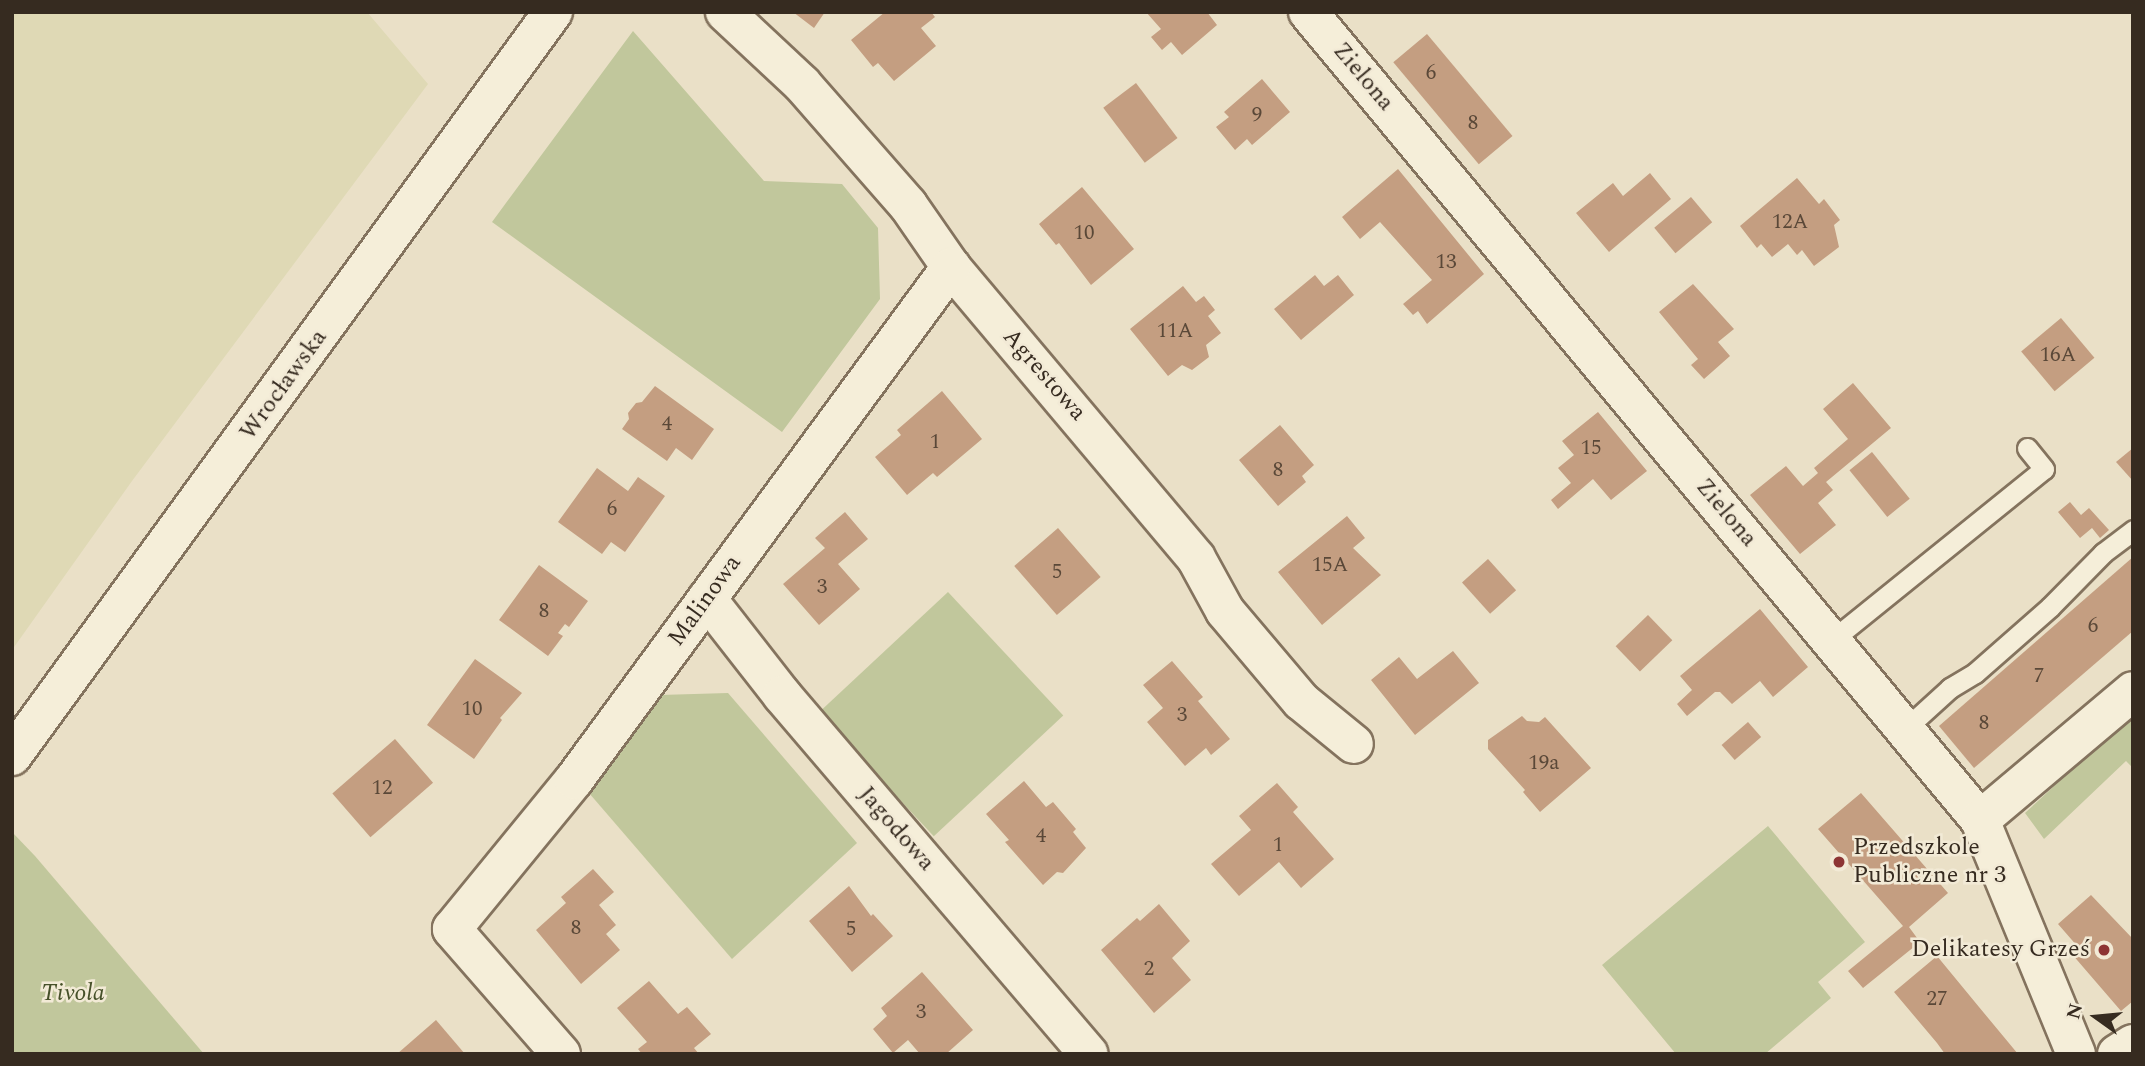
<!DOCTYPE html>
<meta charset="utf-8">
<style>
body{margin:0}
#map{position:relative;width:2145px;height:1066px;overflow:hidden;background:#eae0c7;font-family:Spectral,serif}
div>[style]{position:absolute}
.farmland>*{inset:0;background:#dfd9b5}
.green>*{inset:0;background:#c1c79c;transform-origin:0 0}
.building>*{inset:0;background:#c49e81;transform-origin:0 0}
.roads{filter:drop-shadow(2px 0 #84735e) drop-shadow(-2px 0 #84735e) drop-shadow(0 2px #84735e) drop-shadow(0 -2px #84735e)}
.service>*{height:19px;margin:-9.5px;padding:0 9.5px;transform-origin:9.5px;border-radius:9.5px;background:#f5eed9}
.minor>*{height:38px;margin:-19px;padding:0 19px;transform-origin:19px;border-radius:19px;background:#f5eed9}
.tertiary>*{height:38px;margin:-19px;padding:0 19px;transform-origin:19px;border-radius:19px;background:#f5eed9}
.dots>*{width:19px;height:19px;translate:-50% -50%;box-sizing:border-box;border:4px solid #f2ead6;border-radius:50%}
span{translate:-50% -50%;white-space:nowrap;text-align:center;line-height:1.15;-webkit-text-stroke:5px #f2ead6;paint-order:stroke}
.number-label{font-size:21px;color:#5a4838}
.number-label span{-webkit-text-stroke-width:0}
.street-label{font-size:24px;color:#362b20}
.poi-label{font-size:24px;color:#362b20}
.left{translate:0 -50%;text-align:left}
.right{translate:-100% -50%;text-align:right}
.park-label{font-size:24px;color:#465029;font-style:italic}
.frame{position:absolute;inset:0;border:14px solid #362b20;pointer-events:none}
.north{position:absolute;left:2061px;top:982px;width:70px;height:70px;-webkit-text-stroke:5px #f2ead6;paint-order:stroke;rotate:285deg;font-size:19px;font-weight:700;line-height:28px;text-align:center;color:#362b20}
.north::after{content:'';display:block;margin:auto;width:24px;height:32px;background:#362b20;clip-path:polygon(50% 0,100% 100%,50% 72%,0 100%)}
</style>
<div id="map">
<div class="farmland">
<div style="clip-path:polygon(12px 12px,367px 12px,428px 84px,132px 481px,12px 650px)"></div>
</div>
<div class="green">
<div style="clip-path:polygon(633px 31px,764px 181px,842px 184px,878px 228px,880px 299px,782px 432px,492px 222px)"></div>
<div style="left:948px;top:592px;width:169px;height:177px;rotate:47deg"></div>
<div style="clip-path:polygon(728px 693px,857px 843px,732px 959px,589px 793px,660px 695px)"></div>
<div style="clip-path:polygon(2133px 713px,2133px 768px,2126px 761px,2044px 839px,2025px 813px)"></div>
<div style="clip-path:polygon(1768px 826px,1865px 942px,1818px 982px,1831px 998px,1765px 1054px,1676px 1054px,1602px 965px)"></div>
<div style="clip-path:polygon(12px 832px,35px 856px,204px 1054px,12px 1054px)"></div>
</div>
<div class="building">
<div style="clip-path:polygon(793px 12px,825px 12px,814px 28px)"></div>
<div style="clip-path:polygon(885px 12px,931px 12px,935px 17px,921px 28px,936px 46px,894px 81px,878px 63px,873px 67px,851px 40px)"></div>
<div style="clip-path:polygon(1146px 12px,1207px 12px,1217px 25px,1182px 55px,1171px 42px,1162px 50px,1151px 37px,1161px 29px)"></div>
<div style="left:1427px;top:34px;width:133px;height:44px;rotate:50deg"></div>
<div style="clip-path:polygon(1262px 79px,1290px 112px,1252px 145px,1247px 139px,1235px 150px,1216px 127px,1229px 117px,1224px 112px)"></div>
<div style="left:1136px;top:83px;width:69px;height:41px;rotate:53deg"></div>
<div style="clip-path:polygon(1398px 169px,1484px 274px,1427px 324px,1418px 311px,1413px 315px,1403px 304px,1432px 280px,1380px 222px,1360px 239px,1342px 217px)"></div>
<div style="clip-path:polygon(1650px 173px,1671px 199px,1609px 252px,1576px 213px,1613px 183px,1623px 196px)"></div>
<div style="clip-path:polygon(1797px 178px,1819px 204px,1824px 199px,1840px 220px,1834px 225px,1839px 247px,1814px 266px,1802px 250px,1797px 255px,1788px 244px,1772px 257px,1761px 244px,1757px 248px,1740px 226px)"></div>
<div style="clip-path:polygon(1082px 187px,1134px 249px,1091px 285px,1059px 243px,1056px 245px,1039px 224px)"></div>
<div style="left:1691px;top:197px;width:33px;height:48px;rotate:50deg"></div>
<div style="clip-path:polygon(1315px 275px,1324px 286px,1338px 275px,1354px 295px,1301px 340px,1274px 309px)"></div>
<div style="clip-path:polygon(1693px 284px,1734px 329px,1718px 342px,1730px 356px,1704px 379px,1691px 365px,1698px 359px,1659px 312px)"></div>
<div style="clip-path:polygon(1183px 286px,1196px 302px,1204px 296px,1215px 310px,1208px 316px,1221px 333px,1206px 345px,1209px 357px,1192px 370px,1182px 365px,1168px 376px,1130px 329px)"></div>
<div style="left:2061px;top:318px;width:52px;height:52px;rotate:50deg"></div>
<div style="clip-path:polygon(1853px 383px,1891px 428px,1826px 482px,1833px 490px,1818px 503px,1836px 525px,1800px 554px,1750px 495px,1786px 466px,1803px 486px,1818px 473px,1814px 468px,1848px 439px,1823px 409px)"></div>
<div style="clip-path:polygon(655px 386px,714px 429px,692px 460px,676px 448px,667px 461px,622px 429px,629px 419px,628px 413px,636px 403px,642px 402px)"></div>
<div style="clip-path:polygon(942px 391px,982px 439px,937px 477px,933px 473px,907px 495px,875px 457px,901px 435px,897px 430px)"></div>
<div style="clip-path:polygon(1598px 412px,1647px 471px,1611px 500px,1593px 479px,1558px 509px,1551px 500px,1571px 483px,1558px 468px,1574px 455px,1562px 441px)"></div>
<div style="clip-path:polygon(1280px 425px,1314px 465px,1302px 476px,1306px 482px,1278px 506px,1239px 460px)"></div>
<div style="clip-path:polygon(2133px 448px,2133px 481px,2116px 462px)"></div>
<div style="left:1872px;top:452px;width:60px;height:29px;rotate:51deg"></div>
<div style="clip-path:polygon(597px 468px,628px 491px,638px 477px,665px 496px,625px 552px,611px 542px,602px 554px,558px 522px)"></div>
<div style="clip-path:polygon(2070px 502px,2081px 515px,2089px 508px,2109px 530px,2100px 538px,2092px 528px,2080px 538px,2058px 512px)"></div>
<div style="clip-path:polygon(845px 512px,868px 539px,838px 564px,860px 589px,819px 625px,783px 584px,825px 548px,815px 538px)"></div>
<div style="clip-path:polygon(1347px 516px,1365px 538px,1353px 548px,1381px 575px,1322px 625px,1278px 572px)"></div>
<div style="left:1058px;top:528px;width:65px;height:58px;rotate:49deg"></div>
<div style="clip-path:polygon(2133px 557px,2133px 631px,1974px 768px,1939px 726px)"></div>
<div style="left:1488px;top:559px;width:42px;height:35px;rotate:48deg"></div>
<div style="clip-path:polygon(539px 565px,588px 601px,569px 627px,565px 624px,558px 633px,563px 636px,548px 656px,499px 620px)"></div>
<div style="clip-path:polygon(1760px 609px,1808px 667px,1773px 697px,1760px 681px,1732px 704px,1720px 692px,1715px 692px,1687px 716px,1677px 704px,1692px 690px,1680px 676px)"></div>
<div style="left:1648px;top:615px;width:35px;height:45px;rotate:46deg"></div>
<div style="clip-path:polygon(1453px 651px,1479px 683px,1415px 735px,1371px 680px,1399px 657px,1417px 679px)"></div>
<div style="clip-path:polygon(475px 659px,522px 693px,500px 718px,502px 720px,474px 759px,427px 725px)"></div>
<div style="clip-path:polygon(1172px 661px,1203px 697px,1198px 701px,1230px 739px,1211px 755px,1206px 748px,1185px 766px,1147px 722px,1163px 708px,1143px 685px)"></div>
<div style="clip-path:polygon(1522px 716px,1527px 721px,1539px 722px,1545px 717px,1591px 768px,1540px 812px,1523px 792px,1525px 790px,1488px 749px,1488px 740px)"></div>
<div style="left:1748px;top:722px;width:20px;height:35px;rotate:49deg"></div>
<div style="left:395px;top:739px;width:58px;height:83px;rotate:49deg"></div>
<div style="clip-path:polygon(1024px 781px,1046px 807px,1053px 802px,1076px 829px,1073px 832px,1086px 848px,1063px 873px,1057px 872px,1043px 885px,1005px 842px,1009px 840px,986px 814px)"></div>
<div style="clip-path:polygon(1277px 783px,1298px 807px,1293px 812px,1334px 859px,1301px 888px,1279px 862px,1239px 896px,1211px 864px,1251px 830px,1239px 816px)"></div>
<div style="clip-path:polygon(1861px 793px,1948px 893px,1909px 927px,1920px 942px,1863px 988px,1848px 971px,1903px 926px,1818px 829px)"></div>
<div style="clip-path:polygon(593px 869px,614px 892px,599px 905px,616px 925px,606px 934px,620px 950px,581px 984px,536px 930px,566px 903px,561px 897px)"></div>
<div style="clip-path:polygon(849px 886px,871px 916px,873px 914px,893px 936px,852px 972px,809px 921px)"></div>
<div style="clip-path:polygon(2091px 895px,2133px 939px,2133px 1001px,2121px 1011px,2071px 953px,2078px 947px,2058px 924px)"></div>
<div style="clip-path:polygon(1159px 904px,1190px 941px,1172px 958px,1191px 980px,1154px 1013px,1101px 950px,1137px 918px,1140px 921px)"></div>
<div style="clip-path:polygon(1937px 956px,1979px 1007px,2018px 1054px,1945px 1054px,1937px 1043px,1894px 992px)"></div>
<div style="clip-path:polygon(922px 972px,973px 1030px,946px 1054px,920px 1054px,908px 1040px,893px 1053px,873px 1029px,887px 1016px,881px 1008px)"></div>
<div style="clip-path:polygon(649px 981px,678px 1014px,687px 1007px,711px 1034px,694px 1048px,699px 1054px,642px 1054px,638px 1049px,647px 1042px,617px 1008px)"></div>
<div style="clip-path:polygon(436px 1020px,465px 1054px,397px 1054px)"></div>
</div>
<div class="roads">
<div class="service">
<div style="left:1832px;top:640px;width:272px;rotate:-38.9deg"></div>
<div style="left:2044px;top:469px;width:27px;rotate:-129deg"></div>
<div style="left:1905px;top:729px;width:61px;rotate:-42.3deg"></div>
<div style="left:1950px;top:688px;width:29px;rotate:-31deg"></div>
<div style="left:1975px;top:673px;width:100px;rotate:-41.3deg"></div>
<div style="left:2050px;top:607px;width:76px;rotate:-45.5deg"></div>
<div style="left:2103px;top:553px;width:38px;rotate:-37deg"></div>
</div>
<div class="minor">
<div style="left:725px;top:12px;width:105px;rotate:43.1deg"></div>
<div style="left:802px;top:84px;width:161px;rotate:48.8deg"></div>
<div style="left:908px;top:205px;width:75px;rotate:55.3deg"></div>
<div style="left:951px;top:267px;width:380px;rotate:49.9deg"></div>
<div style="left:1196px;top:558px;width:60px;rotate:61.3deg"></div>
<div style="left:1225px;top:611px;width:118px;rotate:49.8deg"></div>
<div style="left:1301px;top:701px;width:68px;rotate:39.1deg"></div>
<div style="left:1308px;top:12px;width:1051px;rotate:50.25deg"></div>
<div style="left:1980px;top:820px;width:253px;rotate:67.7deg"></div>
<div style="left:707px;top:599px;width:122px;rotate:52deg"></div>
<div style="left:782px;top:695px;width:472px;rotate:49.5deg"></div>
<div style="left:1980px;top:820px;width:200px;rotate:-40.1deg"></div>
<div style="left:561px;top:1054px;width:166px;rotate:-131.1deg"></div>
<div style="left:452px;top:929px;width:193px;rotate:-50.7deg"></div>
<div style="left:574px;top:780px;width:637px;rotate:-53.69deg"></div>
<div style="left:2117px;top:1054px;width:19px;rotate:-32deg"></div>
</div>
<div class="tertiary">
<div style="left:12px;top:756px;width:920px;rotate:-53.98deg"></div>
</div>
</div>
<div class="dots">
<div style="left:1839px;top:862px;background:#8d3534"></div>
<div style="left:2104px;top:950px;background:#8d3534"></div>
</div>
<div class="number-label">
<span style="left:1431px;top:73px">6</span>
<span style="left:1257px;top:115px">9</span>
<span style="left:1473px;top:123px">8</span>
<span style="left:1790px;top:222px">12A</span>
<span style="left:1084px;top:233px">10</span>
<span style="left:1446px;top:262px">13</span>
<span style="left:1175px;top:331px">11A</span>
<span style="left:2058px;top:355px">16A</span>
<span style="left:667px;top:424px">4</span>
<span style="left:935px;top:442px">1</span>
<span style="left:1591px;top:448px">15</span>
<span style="left:1278px;top:470px">8</span>
<span style="left:612px;top:509px">6</span>
<span style="left:1330px;top:565px">15A</span>
<span style="left:1057px;top:572px">5</span>
<span style="left:822px;top:587px">3</span>
<span style="left:544px;top:611px">8</span>
<span style="left:2093px;top:626px">6</span>
<span style="left:2039px;top:676px">7</span>
<span style="left:472px;top:709px">10</span>
<span style="left:1182px;top:715px">3</span>
<span style="left:1984px;top:723px">8</span>
<span style="left:1544px;top:763px">19a</span>
<span style="left:382px;top:788px">12</span>
<span style="left:1041px;top:836px">4</span>
<span style="left:1278px;top:845px">1</span>
<span style="left:576px;top:928px">8</span>
<span style="left:851px;top:929px">5</span>
<span style="left:1149px;top:969px">2</span>
<span style="left:1937px;top:999px">27</span>
<span style="left:921px;top:1012px">3</span>
</div>
<div class="street-label">
<span style="left:1363px;top:77px;rotate:50deg">Zielona</span>
<span style="left:1044px;top:375px;rotate:49deg">Agrestowa</span>
<span style="left:284px;top:385px;rotate:-54deg">Wrocławska</span>
<span style="left:1726px;top:513px;rotate:50deg">Zielona</span>
<span style="left:705px;top:601px;rotate:-54deg">Malinowa</span>
<span style="left:896px;top:829px;rotate:49deg">Jagodowa</span>
</div>
<div class="poi-label">
<span class="left" style="left:1853px;top:862px">Przedszkole<br>Publiczne nr 3</span>
<span class="right" style="left:2090px;top:950px">Delikatesy Grześ</span>
</div>
<div class="park-label">
<span style="left:73px;top:994px">Tivola</span>
</div>
<div class="frame"></div>
<div class="north">N</div>
</div>
